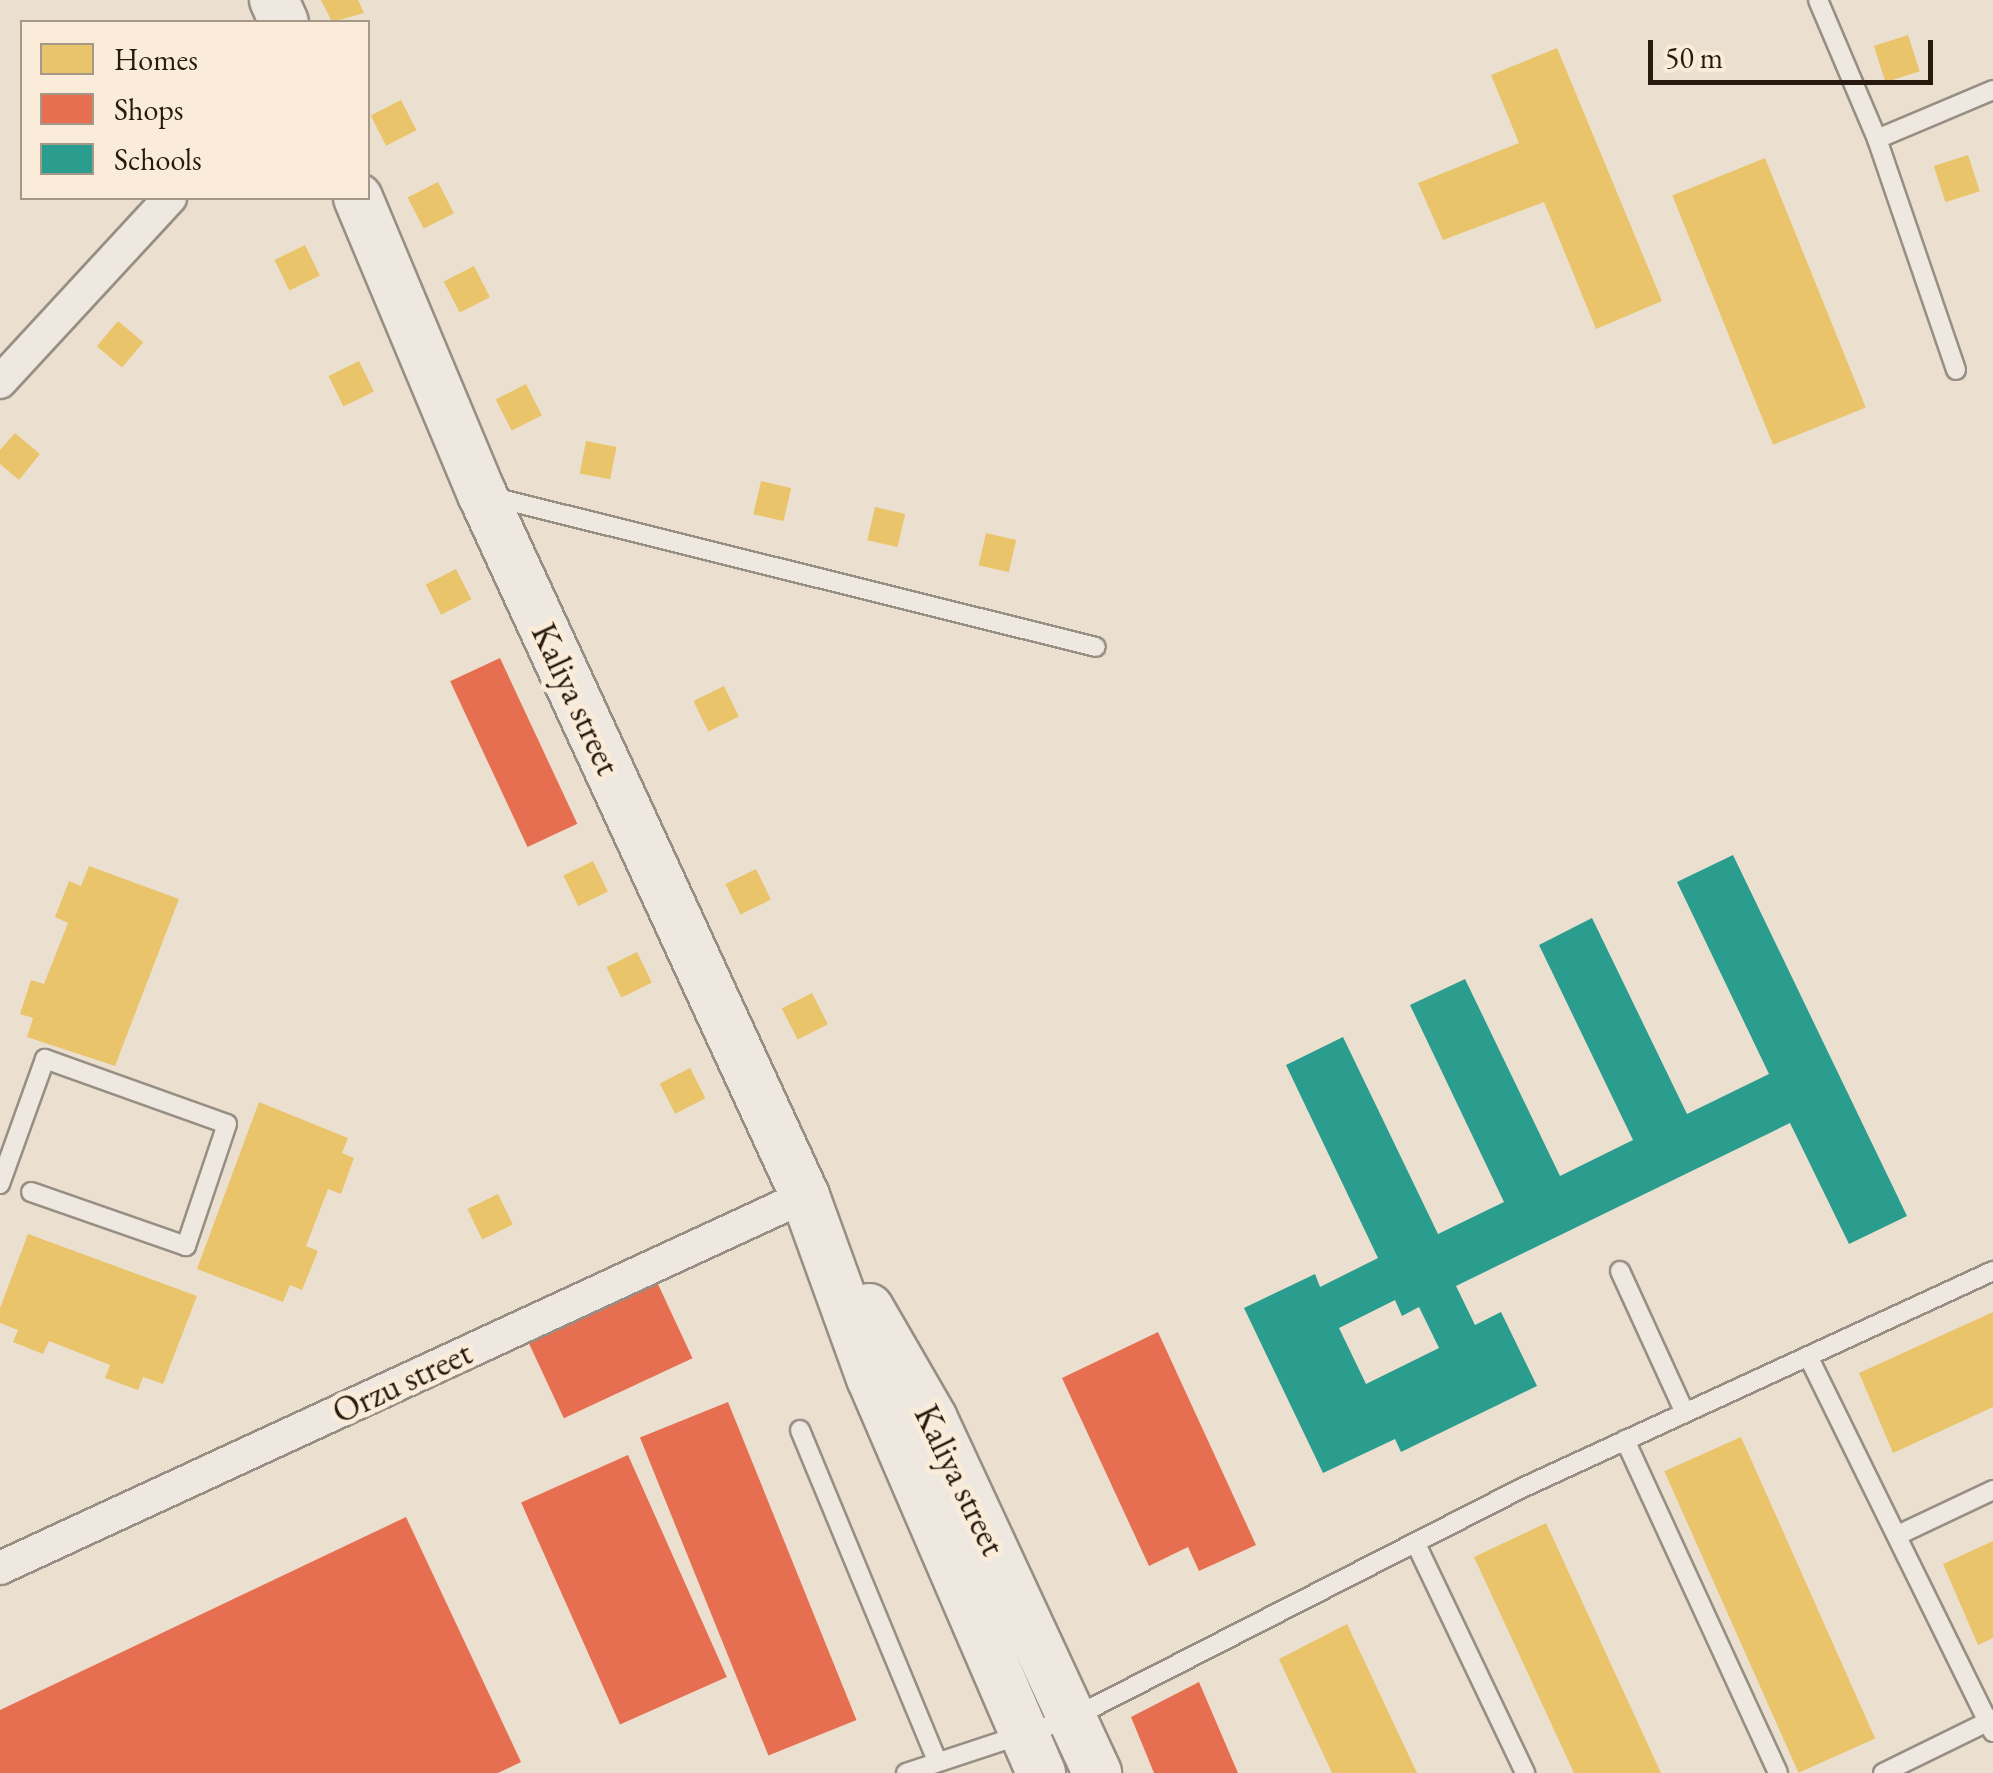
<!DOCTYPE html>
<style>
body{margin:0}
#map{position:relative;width:1993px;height:1773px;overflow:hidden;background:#ebe0d0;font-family:"EB Garamond",serif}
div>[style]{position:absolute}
.homes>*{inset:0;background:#e9c46a;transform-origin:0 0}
.shops>*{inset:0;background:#e76f51;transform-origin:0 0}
.schools>*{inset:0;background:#2a9d8f}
.roads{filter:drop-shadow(2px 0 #978f84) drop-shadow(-2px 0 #978f84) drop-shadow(0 2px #978f84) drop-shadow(0 -2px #978f84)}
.service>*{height:18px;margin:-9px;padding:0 9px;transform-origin:9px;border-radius:9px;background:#eee8e1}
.minor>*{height:32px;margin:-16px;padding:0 16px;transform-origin:16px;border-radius:16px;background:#eee8e1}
.secondary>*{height:48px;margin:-24px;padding:0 24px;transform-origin:24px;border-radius:24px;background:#eee8e1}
span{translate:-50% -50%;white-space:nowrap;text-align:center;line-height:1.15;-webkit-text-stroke:10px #faecd9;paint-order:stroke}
.street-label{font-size:35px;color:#28190f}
.legend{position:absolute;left:20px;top:20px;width:350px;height:180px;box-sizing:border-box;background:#faecd9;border:2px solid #a69888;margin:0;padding:12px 18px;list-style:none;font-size:30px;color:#28190f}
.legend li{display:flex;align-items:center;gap:20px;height:50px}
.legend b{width:50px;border:2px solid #a69888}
.scale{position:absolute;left:1648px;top:40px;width:285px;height:45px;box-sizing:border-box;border:5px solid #28190f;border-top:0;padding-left:12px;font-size:30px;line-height:35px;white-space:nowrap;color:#28190f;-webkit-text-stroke:8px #faecd9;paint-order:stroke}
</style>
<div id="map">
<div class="homes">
<div style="clip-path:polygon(321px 0,358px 0,364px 13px,332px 22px)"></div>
<div style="left:1908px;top:35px;width:38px;height:36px;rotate:72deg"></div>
<div style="clip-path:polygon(1557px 48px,1662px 301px,1596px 329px,1544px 202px,1443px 240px,1418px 183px,1519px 143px,1491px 75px)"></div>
<div style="left:401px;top:100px;width:34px;height:34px;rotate:63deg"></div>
<div style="left:1968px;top:155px;width:38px;height:36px;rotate:72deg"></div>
<div style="left:1765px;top:158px;width:269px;height:100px;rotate:68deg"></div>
<div style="left:438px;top:182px;width:35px;height:34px;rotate:63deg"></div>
<div style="left:305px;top:245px;width:34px;height:34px;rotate:64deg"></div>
<div style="left:474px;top:266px;width:35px;height:34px;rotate:63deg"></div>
<div style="left:118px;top:321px;width:33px;height:33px;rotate:40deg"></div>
<div style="left:359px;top:361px;width:34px;height:34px;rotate:64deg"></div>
<div style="left:526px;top:384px;width:35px;height:34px;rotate:63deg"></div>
<div style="clip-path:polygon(15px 433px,40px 454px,19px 480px,0 464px,0 450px)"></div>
<div style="left:586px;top:441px;width:31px;height:33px;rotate:11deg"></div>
<div style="left:761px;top:481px;width:31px;height:34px;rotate:13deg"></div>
<div style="left:875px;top:507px;width:31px;height:34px;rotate:13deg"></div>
<div style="left:986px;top:533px;width:31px;height:33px;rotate:13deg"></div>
<div style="left:456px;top:569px;width:34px;height:34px;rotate:63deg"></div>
<div style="left:724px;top:686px;width:34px;height:34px;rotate:64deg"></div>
<div style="left:593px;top:861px;width:34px;height:33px;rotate:64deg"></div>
<div style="clip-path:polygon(89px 866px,179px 899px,115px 1066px,27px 1037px,33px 1018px,20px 1014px,31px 980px,44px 984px,68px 923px,55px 917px,69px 881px,81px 886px)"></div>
<div style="left:756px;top:869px;width:34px;height:34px;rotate:64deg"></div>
<div style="left:637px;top:952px;width:34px;height:34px;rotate:64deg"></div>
<div style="left:812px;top:993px;width:35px;height:34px;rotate:63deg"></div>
<div style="left:690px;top:1068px;width:34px;height:34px;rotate:63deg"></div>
<div style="clip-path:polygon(259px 1102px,348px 1138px,342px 1153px,354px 1158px,341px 1194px,328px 1189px,306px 1246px,318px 1251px,302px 1290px,290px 1285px,283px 1302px,197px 1269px)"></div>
<div style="left:498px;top:1194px;width:34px;height:34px;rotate:64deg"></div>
<div style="clip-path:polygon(28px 1234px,197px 1296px,163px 1384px,143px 1377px,138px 1390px,105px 1378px,110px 1365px,49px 1341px,43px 1354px,13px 1342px,18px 1330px,0 1323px,0 1308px)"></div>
<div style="clip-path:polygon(1993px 1312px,1993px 1407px,1893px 1453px,1859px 1373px)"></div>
<div style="left:1741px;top:1437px;width:330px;height:84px;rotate:66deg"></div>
<div style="clip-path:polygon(1546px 1523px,1661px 1773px,1574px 1773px,1474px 1557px)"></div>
<div style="clip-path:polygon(1993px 1541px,1993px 1638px,1978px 1645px,1943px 1564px)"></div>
<div style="clip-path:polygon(1347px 1624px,1417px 1773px,1332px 1773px,1279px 1659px)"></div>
</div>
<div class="shops">
<div style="left:500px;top:658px;width:183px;height:55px;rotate:65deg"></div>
<div style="left:657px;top:1282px;width:84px;height:142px;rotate:65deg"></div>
<div style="clip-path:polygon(1158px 1332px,1256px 1545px,1199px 1571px,1188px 1547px,1149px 1566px,1062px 1378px)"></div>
<div style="left:728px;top:1402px;width:343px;height:95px;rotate:68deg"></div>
<div style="left:628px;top:1455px;width:243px;height:117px;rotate:66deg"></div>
<div style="clip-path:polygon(406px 1517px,521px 1762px,498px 1773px,0 1773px,0 1710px)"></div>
<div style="clip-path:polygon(1199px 1682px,1238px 1773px,1154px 1773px,1131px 1717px)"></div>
</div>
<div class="schools">
<div style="clip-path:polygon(evenodd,1733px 855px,1907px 1216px,1849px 1244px,1790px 1123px,1456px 1286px,1475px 1325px,1501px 1312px,1537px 1386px,1401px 1452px,1395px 1439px,1323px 1473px,1244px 1308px,1315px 1274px,1320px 1287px,1378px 1258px,1286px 1065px,1343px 1037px,1438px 1234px,1504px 1202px,1410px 1005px,1465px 979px,1560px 1176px,1633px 1140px,1539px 945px,1592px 918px,1687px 1114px,1769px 1074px,1677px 882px,1733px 855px,1395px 1300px,1402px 1316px,1419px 1307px,1439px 1348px,1366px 1384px,1339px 1328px,1395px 1300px)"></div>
</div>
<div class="roads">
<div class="service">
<div style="left:1818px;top:0;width:151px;rotate:67deg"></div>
<div style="left:1877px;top:139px;width:244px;rotate:71.1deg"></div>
<div style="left:1877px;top:139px;width:126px;rotate:-22.9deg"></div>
<div style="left:493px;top:497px;width:621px;rotate:13.97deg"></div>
<div style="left:0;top:1184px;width:133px;rotate:-70.2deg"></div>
<div style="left:45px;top:1059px;width:193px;rotate:19.7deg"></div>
<div style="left:227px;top:1124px;width:129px;rotate:108.6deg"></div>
<div style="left:186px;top:1246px;width:164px;rotate:-160.8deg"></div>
<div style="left:1620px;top:1271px;width:156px;rotate:65.4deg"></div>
<div style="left:1808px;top:1356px;width:419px;rotate:63.8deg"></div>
<div style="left:800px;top:1430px;width:357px;rotate:67.5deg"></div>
<div style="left:1625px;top:1440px;width:366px;rotate:65.3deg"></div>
<div style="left:1898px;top:1535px;width:105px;rotate:-25.3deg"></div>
<div style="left:1416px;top:1544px;width:254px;rotate:64.5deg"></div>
<div style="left:906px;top:1773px;width:175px;rotate:-18.3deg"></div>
<div style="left:1072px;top:1718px;width:505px;rotate:-27.07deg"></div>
<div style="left:1522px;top:1488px;width:519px;rotate:-24.74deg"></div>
<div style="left:1883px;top:1773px;width:123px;rotate:-26.1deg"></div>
</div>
<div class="minor">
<div style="left:0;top:382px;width:251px;rotate:-47.3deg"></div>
<div style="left:0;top:1568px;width:887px;rotate:-24.8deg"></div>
</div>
<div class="secondary">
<div style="left:274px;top:0;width:24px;rotate:66deg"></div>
<div style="left:358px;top:198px;width:321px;rotate:67.3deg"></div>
<div style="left:482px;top:494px;width:773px;rotate:65.29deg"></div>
<div style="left:805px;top:1196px;width:194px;rotate:70.1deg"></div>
<div style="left:871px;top:1378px;width:430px;rotate:66.7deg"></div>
<div style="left:869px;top:1308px;width:128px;rotate:60deg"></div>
<div style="left:933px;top:1419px;width:390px;rotate:65.1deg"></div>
</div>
</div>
<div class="street-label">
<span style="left:576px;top:699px;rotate:65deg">Kaliya street</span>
<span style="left:402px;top:1382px;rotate:-25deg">Orzu street</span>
<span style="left:960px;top:1480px;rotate:64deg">Kaliya street</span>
</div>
<ul class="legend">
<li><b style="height:28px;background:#e9c46a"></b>Homes</li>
<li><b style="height:28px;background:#e76f51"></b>Shops</li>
<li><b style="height:28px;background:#2a9d8f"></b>Schools</li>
</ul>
<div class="scale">50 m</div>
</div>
